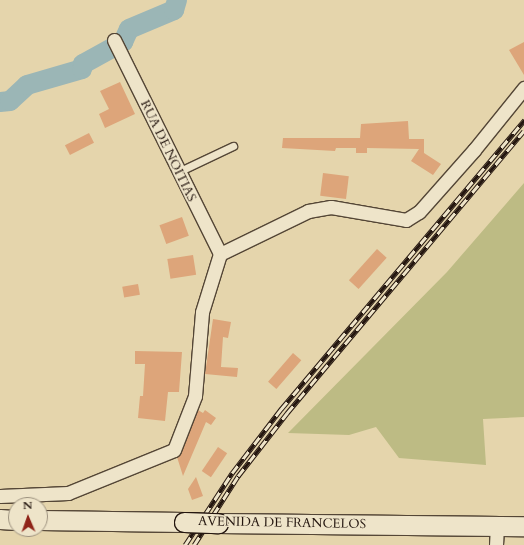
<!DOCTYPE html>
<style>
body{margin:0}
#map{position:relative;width:524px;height:545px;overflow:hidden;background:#e5d5ac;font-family:Cardo,serif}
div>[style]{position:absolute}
.green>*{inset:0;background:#bdbb84}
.river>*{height:20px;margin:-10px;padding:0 10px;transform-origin:10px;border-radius:10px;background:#9bb6b6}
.building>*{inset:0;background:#dda57a;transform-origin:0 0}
.roads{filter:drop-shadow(1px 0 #544636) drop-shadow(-1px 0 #544636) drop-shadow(0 1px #544636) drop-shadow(0 -1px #544636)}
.lane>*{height:7px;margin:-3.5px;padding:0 3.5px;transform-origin:3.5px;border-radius:3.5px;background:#eee4c9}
.street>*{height:13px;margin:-6.5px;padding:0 6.5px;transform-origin:6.5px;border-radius:6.5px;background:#eee4c9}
.secondary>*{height:19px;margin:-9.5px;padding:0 9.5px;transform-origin:9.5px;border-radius:9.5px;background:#eee4c9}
.rail>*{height:4.5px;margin-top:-2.25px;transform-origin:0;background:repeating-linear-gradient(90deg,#eee4c9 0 9px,#24160f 0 18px);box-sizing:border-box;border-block:1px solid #24160f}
.bridges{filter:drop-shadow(1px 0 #24160f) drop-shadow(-1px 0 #24160f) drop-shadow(0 1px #24160f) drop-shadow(0 -1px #24160f)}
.secondary-bridge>*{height:19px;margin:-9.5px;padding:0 9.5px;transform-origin:9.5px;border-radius:9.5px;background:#eee4c9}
span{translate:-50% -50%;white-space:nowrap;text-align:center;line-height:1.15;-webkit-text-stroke:3px #eee4c9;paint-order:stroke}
.street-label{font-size:13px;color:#24160f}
.north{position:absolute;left:8px;top:497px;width:40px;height:40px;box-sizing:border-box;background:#eee4c9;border:1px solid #9d927f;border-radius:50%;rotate:358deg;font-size:11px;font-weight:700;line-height:16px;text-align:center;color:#24160f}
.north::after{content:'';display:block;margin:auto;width:14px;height:18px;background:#8f2418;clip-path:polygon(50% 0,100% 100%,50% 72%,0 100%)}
</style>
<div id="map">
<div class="green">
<div style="clip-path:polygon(524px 183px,524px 417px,483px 419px,486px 465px,399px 458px,376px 427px,349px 435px,288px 433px,447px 272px)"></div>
</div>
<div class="river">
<div style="left:0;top:102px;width:10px;rotate:-6deg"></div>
<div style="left:10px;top:101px;width:23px;rotate:-43deg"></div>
<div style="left:27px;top:85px;width:57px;rotate:-16.2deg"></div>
<div style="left:82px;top:69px;width:5px;rotate:-79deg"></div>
<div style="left:83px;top:64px;width:46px;rotate:-28.8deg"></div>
<div style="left:123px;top:42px;width:14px;rotate:-65deg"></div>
<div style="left:129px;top:29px;width:49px;rotate:-22.9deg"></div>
<div style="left:174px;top:10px;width:10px;rotate:-73deg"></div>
</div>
<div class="building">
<div style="clip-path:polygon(524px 42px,524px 75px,509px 50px)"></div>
<div style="clip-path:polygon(120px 82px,135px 114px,105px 128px,99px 114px,109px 109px,100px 91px)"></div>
<div style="clip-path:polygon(408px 121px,409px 139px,424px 139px,424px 153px,441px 164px,433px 175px,411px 161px,419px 149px,367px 148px,367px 153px,356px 153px,356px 148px,336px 148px,335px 151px,282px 148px,283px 138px,360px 138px,361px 124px)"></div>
<div style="left:89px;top:133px;width:11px;height:27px;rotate:63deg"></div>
<div style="left:323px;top:173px;width:26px;height:23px;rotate:7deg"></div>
<div style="left:182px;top:217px;width:20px;height:24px;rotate:70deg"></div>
<div style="left:377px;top:249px;width:13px;height:42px;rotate:42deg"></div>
<div style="left:193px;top:255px;width:20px;height:26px;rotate:81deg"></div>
<div style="left:138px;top:284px;width:11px;height:16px;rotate:80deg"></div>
<div style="clip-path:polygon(213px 319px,231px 322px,228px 338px,223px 337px,221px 367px,238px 368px,237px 377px,205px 374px)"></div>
<div style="clip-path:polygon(135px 351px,182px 352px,179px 392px,168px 392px,165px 421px,138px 418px,140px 396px,143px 396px,145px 364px,135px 364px)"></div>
<div style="left:293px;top:353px;width:11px;height:38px;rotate:41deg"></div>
<div style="clip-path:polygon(198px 410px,203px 413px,205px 410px,216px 418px,211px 425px,206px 422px,183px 476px,177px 457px)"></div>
<div style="left:218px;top:447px;width:11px;height:29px;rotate:34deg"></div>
<div style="clip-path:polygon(196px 477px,203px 496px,192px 500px,188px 489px)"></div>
</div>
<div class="roads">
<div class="lane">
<div style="left:178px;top:172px;width:61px;rotate:-25.3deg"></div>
</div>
<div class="street">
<div style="left:114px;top:40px;width:239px;rotate:63.6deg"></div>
<div style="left:0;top:496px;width:68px;rotate:-2.5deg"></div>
<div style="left:68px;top:493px;width:114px;rotate:-22.1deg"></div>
<div style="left:174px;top:450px;width:58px;rotate:-68.7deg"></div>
<div style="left:195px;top:396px;width:84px;rotate:-85.2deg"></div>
<div style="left:202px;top:312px;width:61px;rotate:-72.8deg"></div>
<div style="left:220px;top:254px;width:98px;rotate:-26deg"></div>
<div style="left:308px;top:211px;width:23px;rotate:-10deg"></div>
<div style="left:331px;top:207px;width:76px;rotate:9.8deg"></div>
<div style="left:406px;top:220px;width:15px;rotate:-32deg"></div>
<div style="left:419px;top:212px;width:83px;rotate:-48.4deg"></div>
<div style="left:474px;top:150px;width:80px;rotate:-51.1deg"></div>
<div style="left:496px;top:545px;width:20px;rotate:-87deg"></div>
</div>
<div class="secondary">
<div style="left:0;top:519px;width:16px;rotate:4deg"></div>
<div style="left:40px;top:520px;width:144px;rotate:0.8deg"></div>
<div style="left:218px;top:523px;width:306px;rotate:0.6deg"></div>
</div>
</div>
<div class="rail">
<div style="left:185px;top:545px;width:86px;rotate:-56.9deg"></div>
<div style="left:232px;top:473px;width:81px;rotate:-52.6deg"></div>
<div style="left:281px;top:409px;width:378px;rotate:-49.9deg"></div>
<div style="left:194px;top:545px;width:82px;rotate:-57.5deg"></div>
<div style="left:238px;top:476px;width:80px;rotate:-52.1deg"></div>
<div style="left:287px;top:413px;width:368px;rotate:-50deg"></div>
</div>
<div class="bridges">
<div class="secondary-bridge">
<div style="left:184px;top:522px;width:34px;rotate:2deg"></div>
</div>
</div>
<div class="street-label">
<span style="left:168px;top:151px;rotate:64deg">RUA DE NOITIAS</span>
<span style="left:282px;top:523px;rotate:1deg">AVENIDA DE FRANCELOS</span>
</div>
<div class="north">N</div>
</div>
